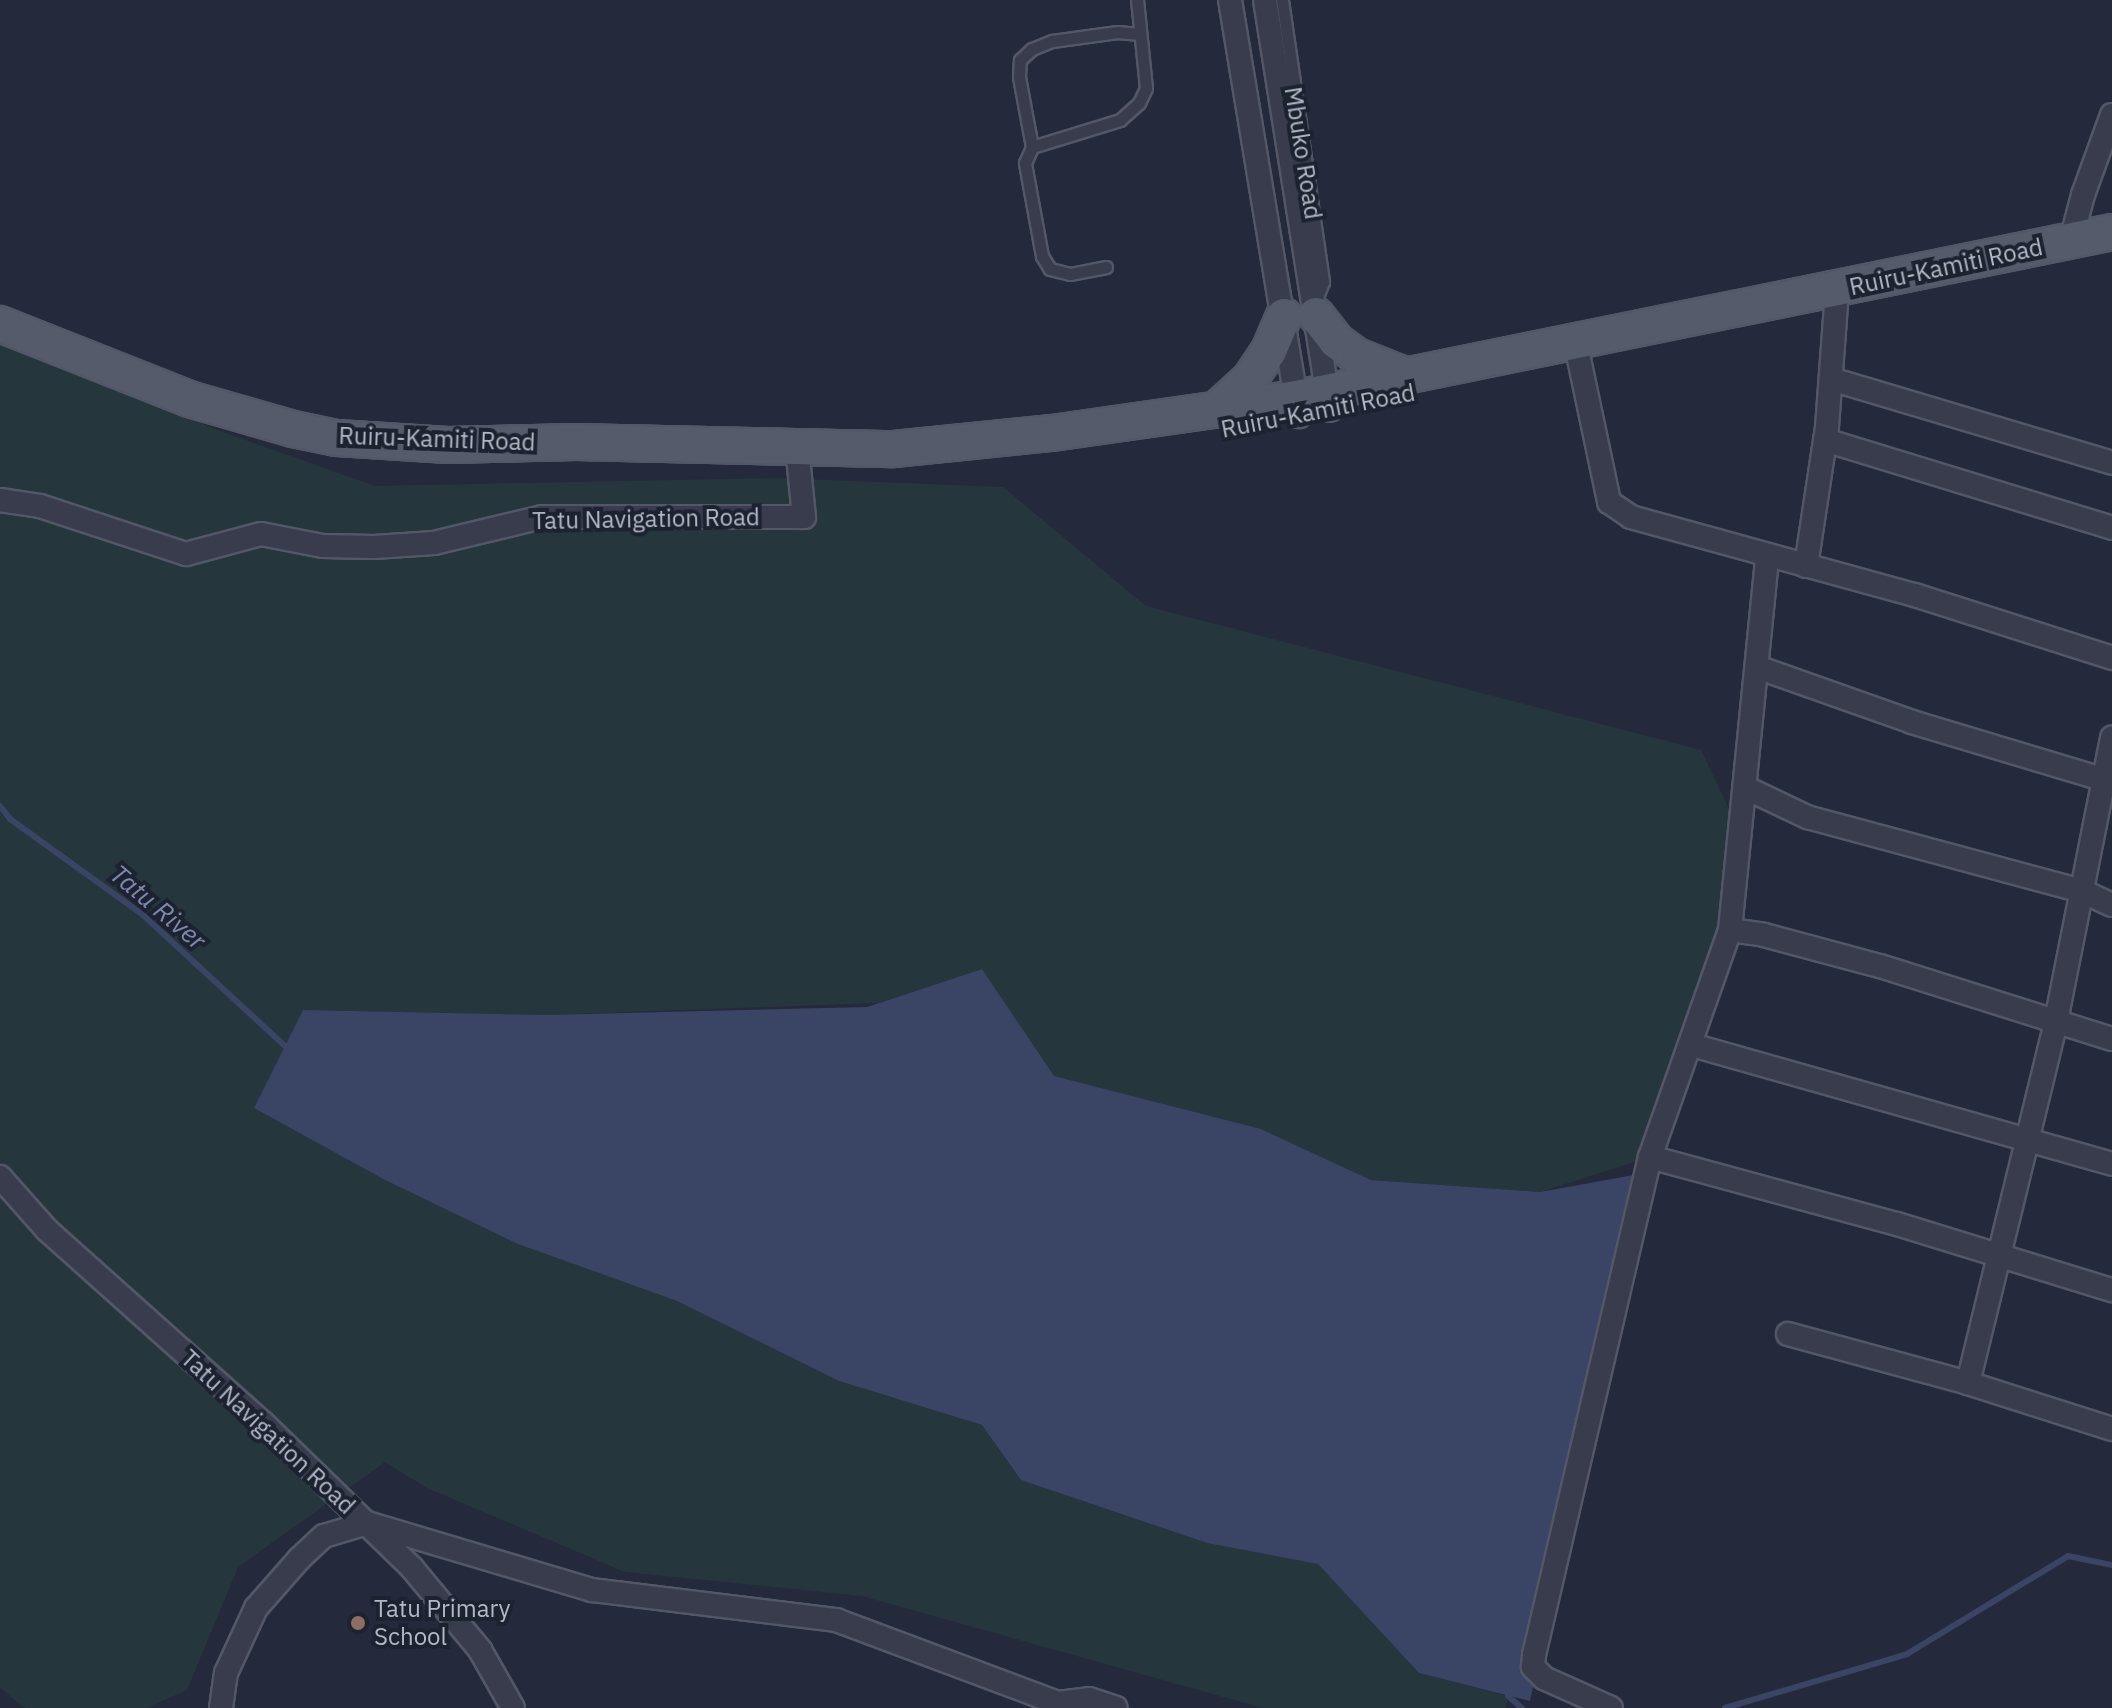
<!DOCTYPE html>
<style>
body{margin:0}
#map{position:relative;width:2112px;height:1708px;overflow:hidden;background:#242a3c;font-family:"IBM Plex Sans",sans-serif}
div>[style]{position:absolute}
.green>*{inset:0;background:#26363d}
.water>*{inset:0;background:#3a4464}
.stream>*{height:6px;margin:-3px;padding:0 3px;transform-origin:3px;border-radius:3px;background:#3a4464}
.roads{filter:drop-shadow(2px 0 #535767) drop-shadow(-2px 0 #535767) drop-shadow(0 2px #535767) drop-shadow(0 -2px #535767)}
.service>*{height:11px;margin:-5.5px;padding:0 5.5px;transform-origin:5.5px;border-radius:5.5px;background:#383c4c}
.minor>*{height:22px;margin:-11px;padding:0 11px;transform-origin:11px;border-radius:11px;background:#383c4c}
.primary>*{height:34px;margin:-17px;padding:0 17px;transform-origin:17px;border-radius:17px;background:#565b6c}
.dots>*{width:22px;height:22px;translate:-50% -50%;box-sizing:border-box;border:4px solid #1d2231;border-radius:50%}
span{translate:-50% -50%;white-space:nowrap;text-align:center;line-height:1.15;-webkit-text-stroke:8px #1d2231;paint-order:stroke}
.street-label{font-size:24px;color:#b3b7c7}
.poi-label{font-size:24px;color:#b3b7c7}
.left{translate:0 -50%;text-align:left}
.water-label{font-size:26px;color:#7c88ae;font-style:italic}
</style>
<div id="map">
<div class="green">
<div style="clip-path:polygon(0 344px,226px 433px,375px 486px,777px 478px,1003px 487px,1146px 606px,1701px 750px,1740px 832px,1701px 1018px,1650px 1157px,1540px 1192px,1371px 1180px,1261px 1129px,1053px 1076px,982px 969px,878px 1003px,546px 1015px,303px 1010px,254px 1108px,385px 1180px,518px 1244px,677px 1301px,839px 1381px,982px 1425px,1021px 1480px,1207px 1543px,1318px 1564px,1419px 1673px,1508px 1696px,1506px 1708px,1263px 1708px,862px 1596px,625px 1572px,427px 1488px,385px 1462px,238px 1567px,187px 1690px,147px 1708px,25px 1708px,0 1688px)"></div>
</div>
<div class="water">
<div style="clip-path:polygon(982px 969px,1054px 1076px,1261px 1129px,1371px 1180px,1540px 1192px,1639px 1174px,1530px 1701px,1419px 1673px,1318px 1564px,1207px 1543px,1021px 1480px,982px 1425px,839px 1381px,677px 1301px,518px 1244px,385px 1180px,254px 1108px,303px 1010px,546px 1015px,867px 1007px)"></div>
</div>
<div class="stream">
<div style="left:0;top:806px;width:16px;rotate:52deg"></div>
<div style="left:10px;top:819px;width:164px;rotate:35.8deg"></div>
<div style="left:143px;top:915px;width:193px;rotate:42.7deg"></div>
<div style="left:1508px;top:1696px;width:18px;rotate:41deg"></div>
<div style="left:1725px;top:1708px;width:190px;rotate:-16.5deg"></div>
<div style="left:1907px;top:1654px;width:188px;rotate:-31.3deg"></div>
<div style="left:2068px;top:1556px;width:45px;rotate:11.6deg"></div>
</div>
<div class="roads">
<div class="service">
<div style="left:1282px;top:0;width:285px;rotate:81.7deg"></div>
<div style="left:1323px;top:282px;width:18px;rotate:112deg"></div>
<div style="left:1032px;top:147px;width:71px;rotate:-100.5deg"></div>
<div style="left:1019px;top:77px;width:17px;rotate:-87deg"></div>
<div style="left:1020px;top:60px;width:16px;rotate:-43deg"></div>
<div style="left:1032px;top:49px;width:22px;rotate:-22deg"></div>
<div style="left:1052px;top:41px;width:66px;rotate:-7.9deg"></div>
<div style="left:1117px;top:32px;width:23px;rotate:5deg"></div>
<div style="left:1106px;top:267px;width:37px;rotate:169deg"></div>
<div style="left:1070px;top:274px;width:21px;rotate:-166deg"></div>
<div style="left:1050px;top:269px;width:15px;rotate:-122deg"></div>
<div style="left:1042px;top:256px;width:95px;rotate:-100.4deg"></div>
<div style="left:1025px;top:163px;width:17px;rotate:-66deg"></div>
<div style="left:1032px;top:147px;width:92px;rotate:-17.1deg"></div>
<div style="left:1120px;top:120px;width:25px;rotate:-42deg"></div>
<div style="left:1139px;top:103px;width:17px;rotate:-65deg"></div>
<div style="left:1146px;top:88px;width:88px;rotate:-95.8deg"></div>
</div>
<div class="minor">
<div style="left:1230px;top:0;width:422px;rotate:80.6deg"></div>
<div style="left:1265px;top:0;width:415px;rotate:81deg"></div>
<div style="left:2071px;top:241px;width:48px;rotate:-75.4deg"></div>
<div style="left:2083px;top:195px;width:85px;rotate:-70.1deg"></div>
<div style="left:1575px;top:340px;width:166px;rotate:78.1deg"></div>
<div style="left:1609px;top:502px;width:27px;rotate:34deg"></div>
<div style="left:1631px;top:517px;width:295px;rotate:15.4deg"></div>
<div style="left:1915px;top:595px;width:207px;rotate:17.7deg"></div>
<div style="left:1831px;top:379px;width:293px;rotate:16.6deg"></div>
<div style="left:1825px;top:440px;width:300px;rotate:17deg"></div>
<div style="left:0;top:500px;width:40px;rotate:8.5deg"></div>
<div style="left:40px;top:506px;width:154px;rotate:18.2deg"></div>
<div style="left:186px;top:554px;width:78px;rotate:-14.9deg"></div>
<div style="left:261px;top:534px;width:63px;rotate:11deg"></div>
<div style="left:323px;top:546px;width:51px;rotate:1.1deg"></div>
<div style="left:374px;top:547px;width:60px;rotate:-3.8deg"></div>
<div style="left:434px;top:543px;width:111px;rotate:-13.5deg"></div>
<div style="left:542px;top:517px;width:262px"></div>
<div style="left:804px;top:517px;width:70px;rotate:-95.7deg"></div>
<div style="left:1806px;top:566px;width:141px;rotate:-81.4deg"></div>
<div style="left:1827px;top:427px;width:137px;rotate:-85.8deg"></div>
<div style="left:1757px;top:667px;width:164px;rotate:19.5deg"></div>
<div style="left:1912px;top:722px;width:209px;rotate:16.7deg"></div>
<div style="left:1746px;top:788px;width:68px;rotate:25.4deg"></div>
<div style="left:1807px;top:817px;width:285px;rotate:15.1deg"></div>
<div style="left:2082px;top:891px;width:33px;rotate:25deg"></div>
<div style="left:1730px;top:930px;width:34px;rotate:8deg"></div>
<div style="left:1764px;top:935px;width:120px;rotate:15deg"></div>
<div style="left:1880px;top:966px;width:243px;rotate:17.5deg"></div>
<div style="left:1692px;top:1045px;width:437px;rotate:15.8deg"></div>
<div style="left:1650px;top:1157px;width:256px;rotate:15.2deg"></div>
<div style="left:1897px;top:1224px;width:225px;rotate:17.1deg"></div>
<div style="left:0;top:1177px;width:71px;rotate:48.4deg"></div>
<div style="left:47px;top:1230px;width:290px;rotate:41.8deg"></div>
<div style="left:263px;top:1423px;width:208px;rotate:44.2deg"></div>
<div style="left:412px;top:1568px;width:107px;rotate:50.3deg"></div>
<div style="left:480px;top:1650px;width:67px;rotate:60.4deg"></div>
<div style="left:1788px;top:1334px;width:187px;rotate:15.2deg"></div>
<div style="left:1968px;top:1383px;width:151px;rotate:17.7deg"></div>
<div style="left:1968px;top:1383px;width:373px;rotate:-76.3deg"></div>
<div style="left:2056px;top:1021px;width:289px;rotate:-78.8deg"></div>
<div style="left:221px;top:1708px;width:35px;rotate:-82deg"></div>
<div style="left:226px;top:1673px;width:72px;rotate:-65.2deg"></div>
<div style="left:256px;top:1608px;width:65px;rotate:-48.7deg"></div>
<div style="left:299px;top:1559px;width:34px;rotate:-43deg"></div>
<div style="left:324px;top:1536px;width:45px;rotate:-16.8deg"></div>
<div style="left:367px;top:1523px;width:235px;rotate:16.6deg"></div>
<div style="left:592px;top:1590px;width:246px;rotate:7deg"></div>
<div style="left:836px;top:1620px;width:237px;rotate:20.5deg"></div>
<div style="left:1052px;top:1708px;width:8px;rotate:-40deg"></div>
<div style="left:1058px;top:1703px;width:31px;rotate:-7deg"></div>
<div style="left:1089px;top:1699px;width:28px;rotate:18deg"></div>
<div style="left:1611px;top:1708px;width:73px;rotate:-155.9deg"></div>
<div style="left:1544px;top:1678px;width:16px;rotate:-135deg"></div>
<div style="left:1533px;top:1667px;width:12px;rotate:-85deg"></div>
<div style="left:1534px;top:1655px;width:511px;rotate:-76.89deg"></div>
<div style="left:1650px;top:1157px;width:241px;rotate:-70.6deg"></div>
<div style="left:1730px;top:930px;width:375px;rotate:-84.3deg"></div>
</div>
<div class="primary">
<div style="left:1316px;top:315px;width:33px;rotate:52deg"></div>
<div style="left:1336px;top:341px;width:26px;rotate:36deg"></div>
<div style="left:1357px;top:356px;width:54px;rotate:21.8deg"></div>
<div style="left:0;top:324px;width:203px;rotate:21.6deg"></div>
<div style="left:189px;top:399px;width:108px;rotate:16.1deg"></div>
<div style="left:293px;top:429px;width:45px;rotate:11.6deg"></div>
<div style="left:337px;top:438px;width:111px;rotate:3.6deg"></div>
<div style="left:448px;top:445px;width:128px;rotate:-1.3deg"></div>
<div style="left:576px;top:442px;width:318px;rotate:1.3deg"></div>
<div style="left:894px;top:449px;width:159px;rotate:-5.8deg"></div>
<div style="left:1052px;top:433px;width:247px;rotate:-8.1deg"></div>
<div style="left:1297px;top:398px;width:832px;rotate:-11.51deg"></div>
<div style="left:1216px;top:410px;width:46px;rotate:-42.4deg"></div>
<div style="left:1250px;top:379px;width:34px;rotate:-56deg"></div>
<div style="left:1269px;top:351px;width:38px;rotate:-67deg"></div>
</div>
</div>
<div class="dots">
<div style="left:358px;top:1623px;background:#8d6e63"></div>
</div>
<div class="street-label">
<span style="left:1303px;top:153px;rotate:81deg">Mbuko Road</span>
<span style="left:1946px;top:267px;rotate:-12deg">Ruiru-Kamiti Road</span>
<span style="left:1318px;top:411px;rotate:-11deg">Ruiru-Kamiti Road</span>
<span style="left:437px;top:439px;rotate:2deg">Ruiru-Kamiti Road</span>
<span style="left:646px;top:519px;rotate:-1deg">Tatu Navigation Road</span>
<span style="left:268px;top:1432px;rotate:43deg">Tatu Navigation Road</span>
</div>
<div class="poi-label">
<span class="left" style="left:374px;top:1623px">Tatu Primary<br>School</span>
</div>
<div class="water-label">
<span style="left:158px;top:907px;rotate:40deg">Tatu River</span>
</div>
</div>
